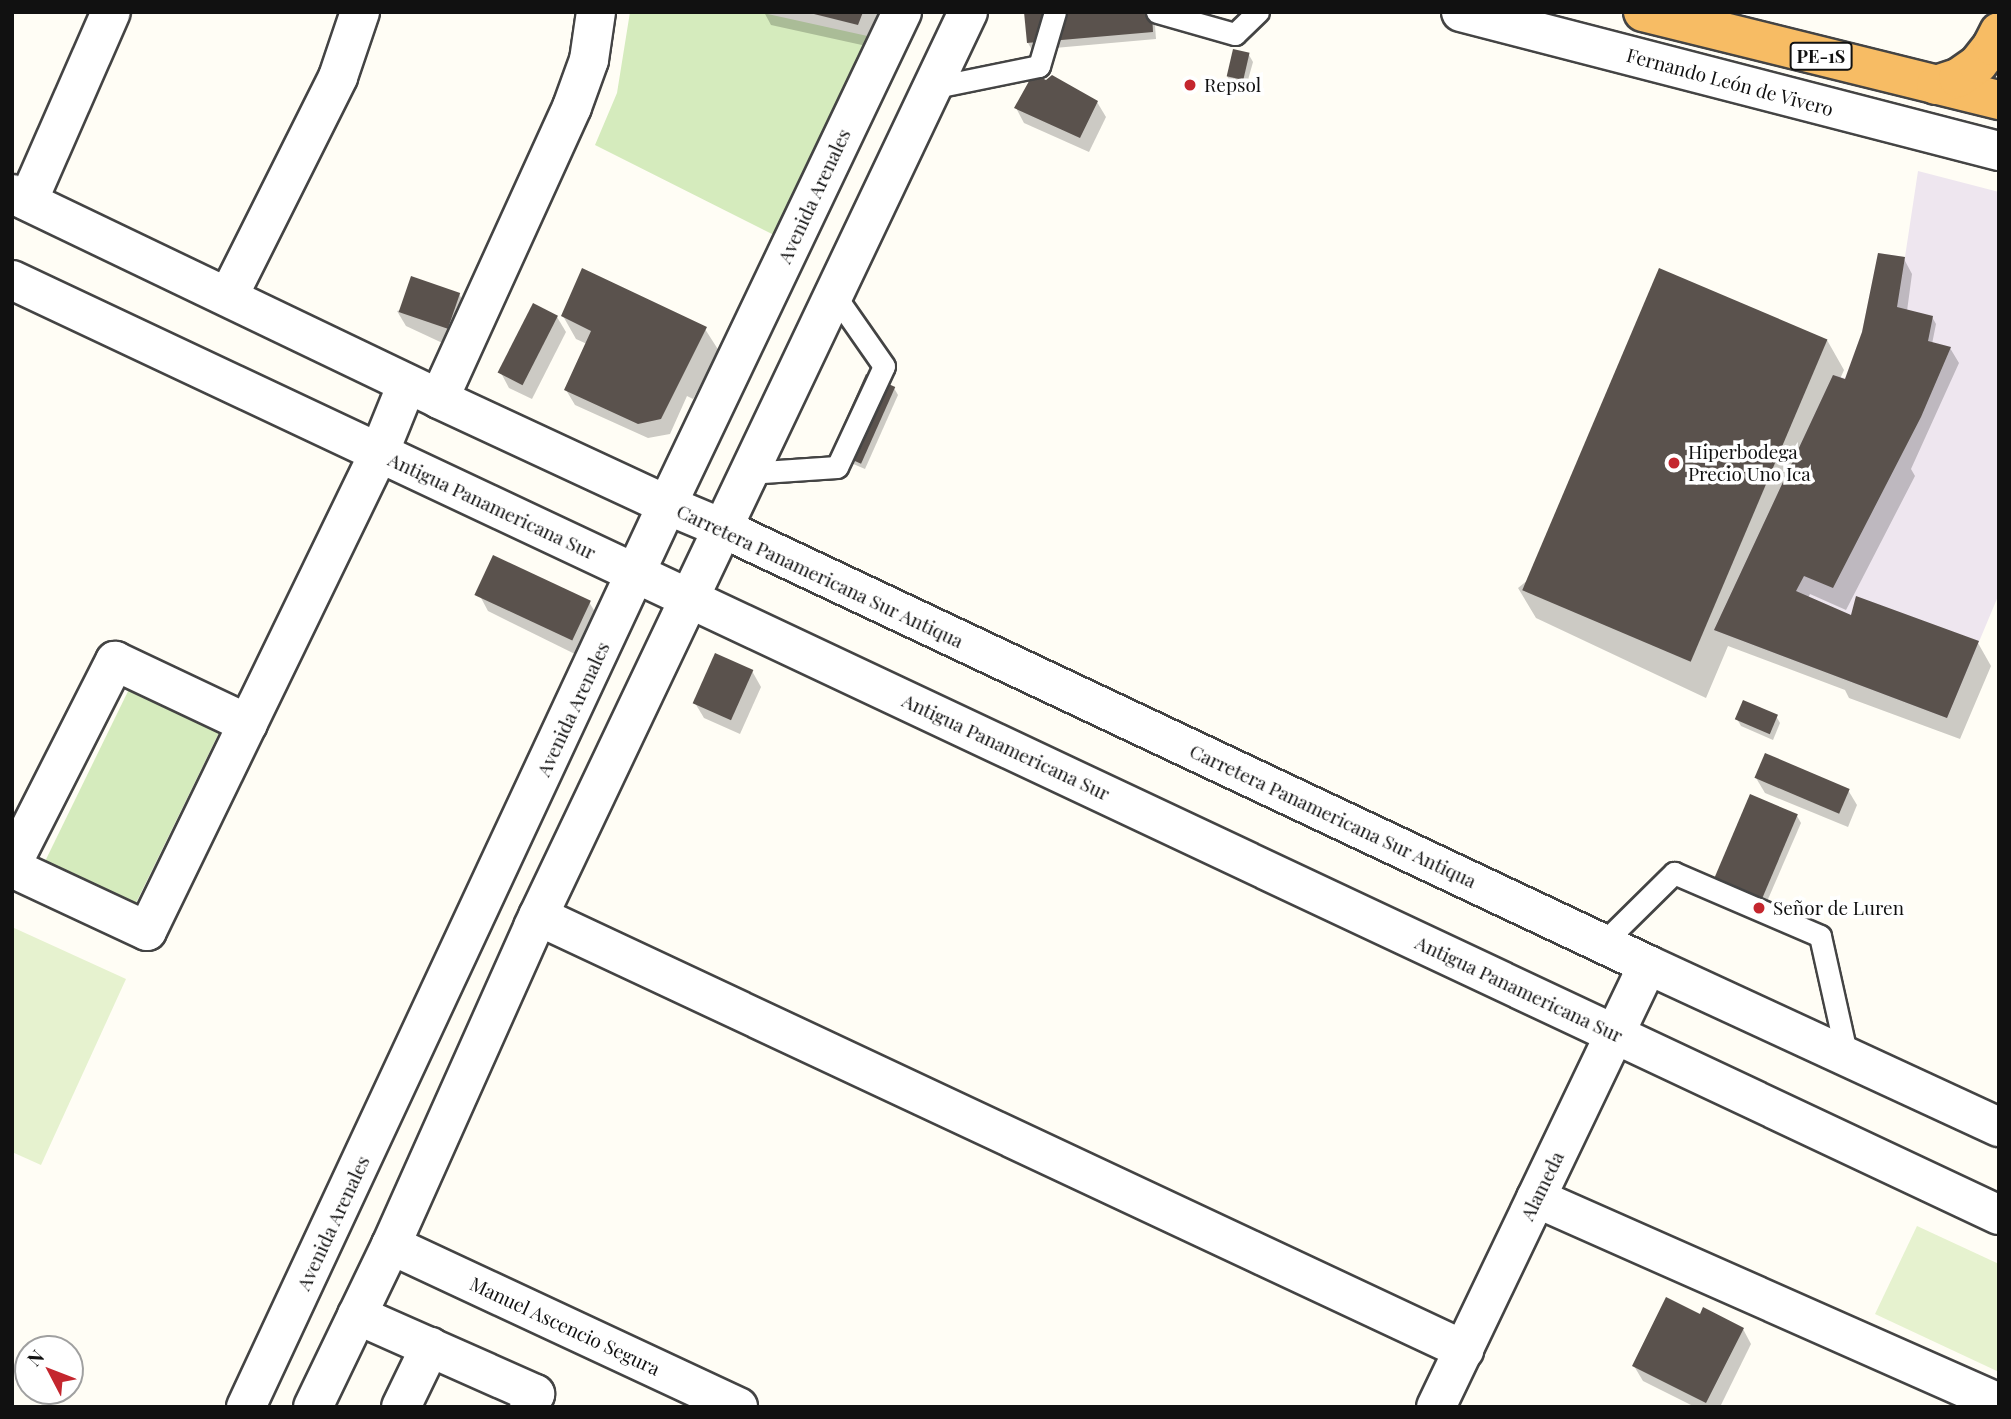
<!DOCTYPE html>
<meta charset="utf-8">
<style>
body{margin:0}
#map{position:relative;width:2011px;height:1419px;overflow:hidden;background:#fffdf5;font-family:"Playfair Display",serif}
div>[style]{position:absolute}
.industrial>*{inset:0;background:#eee6ef}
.green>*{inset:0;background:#d5ebbd;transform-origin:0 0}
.pitch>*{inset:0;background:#e6f2cf}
.shadow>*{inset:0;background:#0003}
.building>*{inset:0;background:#5a524d;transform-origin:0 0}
.roads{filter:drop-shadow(2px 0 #444) drop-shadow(-2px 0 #444) drop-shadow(0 2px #444) drop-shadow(0 -2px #444)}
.service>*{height:21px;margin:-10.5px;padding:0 10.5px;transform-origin:10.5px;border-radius:10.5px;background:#fff}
.minor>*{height:38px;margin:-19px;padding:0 19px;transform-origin:19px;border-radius:19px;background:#fff}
.tertiary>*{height:38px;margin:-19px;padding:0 19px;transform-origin:19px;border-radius:19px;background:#fff}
.trunk>*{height:38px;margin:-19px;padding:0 19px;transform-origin:19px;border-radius:19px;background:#f7bc64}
.dots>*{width:19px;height:19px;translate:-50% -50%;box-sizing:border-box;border:4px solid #fff;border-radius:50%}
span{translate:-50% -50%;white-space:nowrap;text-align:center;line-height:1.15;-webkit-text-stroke:7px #fff;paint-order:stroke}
.shield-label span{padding:2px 5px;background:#fff;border:2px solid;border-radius:5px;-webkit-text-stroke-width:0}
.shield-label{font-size:18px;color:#111;font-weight:700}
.street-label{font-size:19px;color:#111}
.poi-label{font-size:19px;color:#111}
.left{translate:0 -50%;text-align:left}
.frame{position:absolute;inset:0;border:14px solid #111;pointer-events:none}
.north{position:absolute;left:14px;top:1335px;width:70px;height:70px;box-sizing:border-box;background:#fff;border:2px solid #a0a0a0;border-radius:50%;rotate:312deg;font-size:19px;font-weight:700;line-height:28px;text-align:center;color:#111}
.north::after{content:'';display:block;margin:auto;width:24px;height:32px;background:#c4262e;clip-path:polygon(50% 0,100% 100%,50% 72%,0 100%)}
</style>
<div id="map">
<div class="industrial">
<div style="clip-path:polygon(1918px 171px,1999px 192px,1999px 594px,1947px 718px,1714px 630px,1833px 375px,1845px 378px,1862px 332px,1878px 253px,1905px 257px)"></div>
</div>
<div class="green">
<div style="clip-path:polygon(630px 12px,759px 12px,872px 37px,774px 235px,595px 145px,617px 93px)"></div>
<div style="left:133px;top:681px;width:100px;height:205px;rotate:26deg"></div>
</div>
<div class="pitch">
<div style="clip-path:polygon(12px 927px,126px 979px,41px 1165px,12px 1152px)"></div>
<div style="clip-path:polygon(1917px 1226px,1999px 1264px,1999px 1372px,1875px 1314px)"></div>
</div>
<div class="shadow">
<div style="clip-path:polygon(764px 12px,883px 12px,871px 47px,771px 25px)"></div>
<div style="clip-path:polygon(1154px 12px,1156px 39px,1032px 50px,1028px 43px)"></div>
<div style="clip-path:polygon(1249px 55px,1253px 62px,1246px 87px,1231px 83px,1227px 76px)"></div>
<div style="clip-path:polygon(1097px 102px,1106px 117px,1089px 152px,1024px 123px,1016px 108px)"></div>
<div style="clip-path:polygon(1904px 259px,1912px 274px,1907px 311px,1932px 317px,1936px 324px,1932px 344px,1950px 348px,1959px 363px,1911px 469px,1915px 476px,1846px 610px,1810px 594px,1808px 598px,1849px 616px,1978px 643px,1991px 666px,1960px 739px,1849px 698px,1845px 690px,1728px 646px,1706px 698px,1536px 618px,1518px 588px,1827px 340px,1844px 370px,1840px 379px,1846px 381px)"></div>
<div style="clip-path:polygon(459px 294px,468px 309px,451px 347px,406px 326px,397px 311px)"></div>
<div style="clip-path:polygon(563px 316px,705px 329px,719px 351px,693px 399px,687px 396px,670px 434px,648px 438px,575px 405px,566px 390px,587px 344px,576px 339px)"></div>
<div style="clip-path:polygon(557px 317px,566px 332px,532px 399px,509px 388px,501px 373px)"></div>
<div style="clip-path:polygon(894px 388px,898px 395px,865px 469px,837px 457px)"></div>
<div style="clip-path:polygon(480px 596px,589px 602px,598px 617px,581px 657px,488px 611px)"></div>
<div style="clip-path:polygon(752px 671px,761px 687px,740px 734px,704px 718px,695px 703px)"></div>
<div style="clip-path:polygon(1776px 716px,1780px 723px,1773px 740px,1741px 726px,1737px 719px)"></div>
<div style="clip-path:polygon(1756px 778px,1848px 790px,1857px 805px,1848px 827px,1765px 793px)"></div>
<div style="clip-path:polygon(1797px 816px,1801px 823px,1762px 913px,1713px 887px)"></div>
<div style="clip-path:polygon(1701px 1317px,1743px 1329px,1751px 1344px,1720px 1407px,1695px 1407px,1643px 1381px,1634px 1366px)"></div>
</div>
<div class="building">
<div style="clip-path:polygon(806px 12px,863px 12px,858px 25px)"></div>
<div style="clip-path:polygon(1024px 12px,1152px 12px,1153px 32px,1027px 43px)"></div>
<div style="left:1233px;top:49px;width:17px;height:28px;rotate:13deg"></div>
<div style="clip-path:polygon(1033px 74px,1046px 80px,1052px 75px,1098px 101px,1080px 138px,1014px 108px)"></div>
<div style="clip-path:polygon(1878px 253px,1905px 257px,1897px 307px,1933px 316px,1928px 341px,1951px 347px,1921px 417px,1833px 588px,1804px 576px,1796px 591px,1851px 615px,1856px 596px,1979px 641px,1947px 718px,1714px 630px,1833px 375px,1845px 379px,1862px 332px)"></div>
<div style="clip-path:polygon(582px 268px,707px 327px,661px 419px,638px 424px,564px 390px,591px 331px,561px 316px)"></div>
<div style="left:1659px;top:268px;width:183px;height:350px;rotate:23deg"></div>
<div style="left:411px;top:276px;width:52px;height:38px;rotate:19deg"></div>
<div style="left:533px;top:303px;width:28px;height:78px;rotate:27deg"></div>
<div style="left:866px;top:374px;width:32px;height:84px;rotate:24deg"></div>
<div style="left:493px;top:555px;width:108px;height:44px;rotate:25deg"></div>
<div style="left:715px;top:653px;width:42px;height:55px;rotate:24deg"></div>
<div style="left:1743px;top:700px;width:38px;height:21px;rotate:23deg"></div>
<div style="left:1765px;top:753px;width:92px;height:27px;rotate:23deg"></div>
<div style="left:1750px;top:794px;width:52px;height:101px;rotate:23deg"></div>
<div style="clip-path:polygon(1666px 1297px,1700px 1314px,1703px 1307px,1744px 1328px,1706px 1403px,1632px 1366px)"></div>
</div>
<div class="roads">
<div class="service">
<div style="left:1157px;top:12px;width:81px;rotate:15.8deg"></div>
<div style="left:1235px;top:34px;width:32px;rotate:-44deg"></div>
<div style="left:931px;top:88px;width:110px;rotate:-11.5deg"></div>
<div style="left:1039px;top:66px;width:56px;rotate:-73.5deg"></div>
<div style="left:748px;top:473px;width:89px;rotate:-3.9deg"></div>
<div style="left:837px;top:467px;width:111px;rotate:-65deg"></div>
<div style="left:884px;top:366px;width:89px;rotate:-124.9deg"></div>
<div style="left:1603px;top:943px;width:100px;rotate:-44.6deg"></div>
<div style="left:1674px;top:873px;width:159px;rotate:23.3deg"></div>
<div style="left:1820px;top:936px;width:124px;rotate:77.4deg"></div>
</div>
<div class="minor">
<div style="left:1461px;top:12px;width:556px;rotate:14.49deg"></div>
<div style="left:28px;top:201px;width:206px;rotate:-66.3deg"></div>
<div style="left:12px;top:280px;width:2196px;rotate:25.2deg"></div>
<div style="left:229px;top:295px;width:244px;rotate:-63.4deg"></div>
<div style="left:338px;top:77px;width:69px;rotate:-71.3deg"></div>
<div style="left:439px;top:399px;width:321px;rotate:-65.5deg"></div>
<div style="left:572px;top:107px;width:50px;rotate:-70.1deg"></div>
<div style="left:589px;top:60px;width:49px;rotate:-81.7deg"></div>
<div style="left:12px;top:864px;width:228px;rotate:-63.1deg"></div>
<div style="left:115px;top:661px;width:147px;rotate:25.3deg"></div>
<div style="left:12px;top:868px;width:149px;rotate:25deg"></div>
<div style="left:147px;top:931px;width:531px;rotate:-64.11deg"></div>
<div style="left:379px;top:453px;width:74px;rotate:-67.9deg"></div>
<div style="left:538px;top:916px;width:1023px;rotate:25.11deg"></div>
<div style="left:1536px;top:1198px;width:506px;rotate:23.88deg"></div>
<div style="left:391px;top:1245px;width:383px;rotate:25deg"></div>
<div style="left:357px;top:1315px;width:195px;rotate:23.9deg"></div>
<div style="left:535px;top:1394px;width:14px;rotate:115deg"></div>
<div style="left:401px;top:1407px;width:67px;rotate:-64.2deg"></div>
<div style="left:1436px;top:1407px;width:490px;rotate:-64.4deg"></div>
</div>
<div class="tertiary">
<div style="left:12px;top:194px;width:474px;rotate:25.6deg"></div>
<div style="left:439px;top:399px;width:251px;rotate:24.9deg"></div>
<div style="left:667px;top:505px;width:60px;rotate:22.7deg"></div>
<div style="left:722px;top:528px;width:1024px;rotate:25.26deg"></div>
<div style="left:1648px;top:965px;width:387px;rotate:24.8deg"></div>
<div style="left:246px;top:1407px;width:995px;rotate:-64.98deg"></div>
<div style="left:667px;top:505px;width:546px;rotate:-64.51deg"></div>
<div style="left:313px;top:1407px;width:180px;rotate:-64.3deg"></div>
<div style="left:391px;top:1245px;width:348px;rotate:-65.9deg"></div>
<div style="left:533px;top:927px;width:1013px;rotate:-64.57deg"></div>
</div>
<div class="trunk">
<div style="left:1643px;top:12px;width:367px;rotate:13.9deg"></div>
<div style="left:1936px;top:85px;width:23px;rotate:-18deg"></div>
<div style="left:1958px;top:78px;width:24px;rotate:-35deg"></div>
<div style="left:1978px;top:64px;width:23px;rotate:-52deg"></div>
<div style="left:1992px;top:46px;width:16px;rotate:-63deg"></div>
</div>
</div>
<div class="dots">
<div style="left:1190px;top:85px;background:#c4262e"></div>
<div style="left:1674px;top:463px;background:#c4262e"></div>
<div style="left:1759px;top:908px;background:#c4262e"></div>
</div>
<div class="shield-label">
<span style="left:1821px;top:56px">PE-1S</span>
</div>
<div class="street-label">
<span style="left:1730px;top:82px;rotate:15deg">Fernando León de Vivero</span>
<span style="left:814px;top:196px;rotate:-65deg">Avenida Arenales</span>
<span style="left:492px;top:506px;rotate:25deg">Antigua Panamericana Sur</span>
<span style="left:820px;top:576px;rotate:25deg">Carretera Panamericana Sur Antiqua</span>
<span style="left:573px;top:709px;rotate:-65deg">Avenida Arenales</span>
<span style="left:1006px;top:747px;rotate:25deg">Antigua Panamericana Sur</span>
<span style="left:1333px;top:816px;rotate:25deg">Carretera Panamericana Sur Antiqua</span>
<span style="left:1519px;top:989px;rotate:25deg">Antigua Panamericana Sur</span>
<span style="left:1542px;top:1186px;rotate:-64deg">Alameda</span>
<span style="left:333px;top:1223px;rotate:-65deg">Avenida Arenales</span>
<span style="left:565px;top:1326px;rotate:25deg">Manuel Ascencio Segura</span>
</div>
<div class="poi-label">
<span class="left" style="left:1204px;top:85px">Repsol</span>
<span class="left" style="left:1688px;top:463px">Hiperbodega<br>Precio Uno Ica</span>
<span class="left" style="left:1773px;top:908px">Señor de Luren</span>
</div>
<div class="frame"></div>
<div class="north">N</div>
</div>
